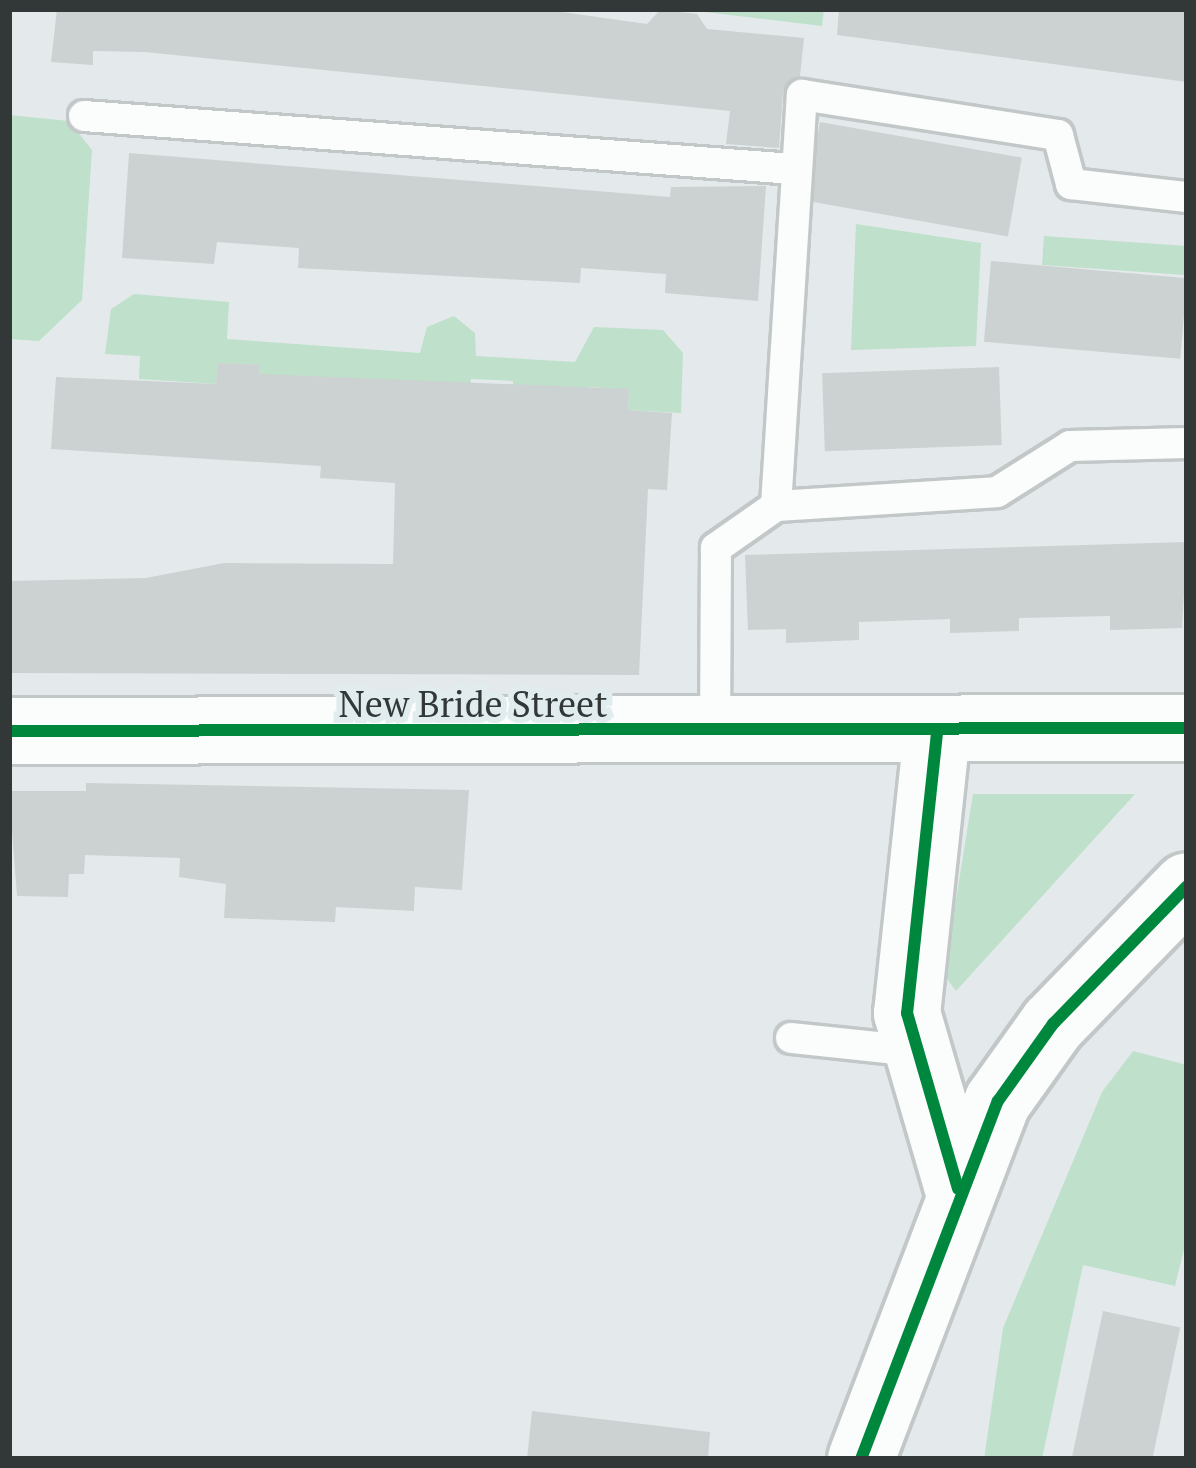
<!DOCTYPE html>
<style>
body{margin:0}
#map{position:relative;width:1196px;height:1468px;overflow:hidden;background:#e4eaec;font-family:"PT Serif",serif}
div>[style]{position:absolute}
.green>*{inset:0;background:#bfe0ca;transform-origin:0 0}
.building>*{inset:0;background:#ccd1d2;transform-origin:0 0}
.roads{filter:drop-shadow(3px 0 #c2c7c8) drop-shadow(-3px 0 #c2c7c8) drop-shadow(0 3px #c2c7c8) drop-shadow(0 -3px #c2c7c8)}
.service>*{height:30px;margin:-15px;padding:0 15px;transform-origin:15px;border-radius:15px;background:#fbfcfc}
.tertiary>*{height:66px;margin:-33px;padding:0 33px;transform-origin:33px;border-radius:33px;background:#fbfcfc}
.secondary>*{height:66px;margin:-33px;padding:0 33px;transform-origin:33px;border-radius:33px;background:#fbfcfc}
.cycleway>*{height:12px;margin:-6px;padding:0 6px;transform-origin:6px;border-radius:6px;background:#00873e}
span{translate:-50% -50%;white-space:nowrap;text-align:center;line-height:1.15;-webkit-text-stroke:12px #e1ecef;paint-order:stroke}
.street-label{font-size:36px;color:#323738}
.frame{position:absolute;inset:0;border:12px solid #323738;pointer-events:none}
</style>
<div id="map">
<div class="green">
<div style="clip-path:polygon(679px 9px,824px 9px,822px 26px)"></div>
<div style="clip-path:polygon(9px 115px,69px 121px,92px 150px,82px 300px,39px 341px,9px 339px)"></div>
<div style="clip-path:polygon(856px 224px,981px 243px,976px 346px,851px 350px)"></div>
<div style="left:1044px;top:236px;width:143px;height:29px;rotate:4deg"></div>
<div style="clip-path:polygon(134px 294px,229px 302px,227px 339px,420px 353px,427px 327px,454px 316px,475px 333px,476px 356px,575px 362px,594px 327px,663px 330px,683px 353px,681px 413px,628px 410px,629px 390px,591px 387px,512px 402px,513px 381px,471px 379px,469px 399px,258px 385px,258px 365px,218px 363px,216px 384px,139px 379px,140px 356px,105px 354px,111px 309px)"></div>
<div style="clip-path:polygon(973px 794px,1135px 794px,956px 991px,944px 975px)"></div>
<div style="clip-path:polygon(1133px 1051px,1187px 1065px,1187px 1237px,1175px 1286px,1083px 1265px,1042px 1459px,984px 1459px,1003px 1328px,1102px 1092px)"></div>
</div>
<div class="building">
<div style="clip-path:polygon(57px 9px,541px 9px,647px 24px,660px 10px,697px 14px,707px 29px,804px 38px,800px 76px,783px 93px,779px 148px,726px 144px,730px 111px,145px 52px,93px 51px,93px 65px,51px 62px)"></div>
<div style="clip-path:polygon(839px 9px,1187px 9px,1187px 82px,837px 35px)"></div>
<div style="left:820px;top:122px;width:205px;height:80px;rotate:10deg"></div>
<div style="clip-path:polygon(129px 153px,670px 197px,671px 187px,766px 186px,758px 301px,665px 293px,666px 274px,581px 268px,580px 283px,298px 268px,299px 248px,217px 242px,214px 264px,122px 258px)"></div>
<div style="left:991px;top:261px;width:197px;height:81px;rotate:5deg"></div>
<div style="clip-path:polygon(218px 363px,259px 365px,259px 374px,629px 389px,628px 410px,672px 413px,667px 490px,648px 489px,639px 675px,9px 673px,9px 581px,146px 578px,224px 563px,393px 564px,395px 483px,320px 478px,321px 466px,51px 449px,56px 377px,216px 384px)"></div>
<div style="left:999px;top:367px;width:78px;height:177px;rotate:88deg"></div>
<div style="clip-path:polygon(1187px 542px,1182px 628px,1110px 630px,1110px 616px,1019px 618px,1019px 631px,950px 633px,950px 619px,859px 622px,859px 640px,786px 643px,786px 629px,748px 630px,745px 555px)"></div>
<div style="clip-path:polygon(86px 783px,469px 790px,462px 890px,415px 887px,414px 911px,336px 907px,335px 922px,224px 918px,226px 884px,179px 877px,180px 858px,85px 855px,84px 874px,69px 874px,68px 897px,17px 896px,9px 791px,86px 791px)"></div>
<div style="left:1103px;top:1311px;width:79px;height:152px;rotate:12deg"></div>
<div style="clip-path:polygon(532px 1411px,710px 1432px,708px 1459px,527px 1459px)"></div>
</div>
<div class="roads">
<div class="service">
<div style="left:84px;top:116px;width:712px;rotate:4.27deg"></div>
<div style="left:776px;top:506px;width:221px;rotate:-3.6deg"></div>
<div style="left:997px;top:492px;width:86px;rotate:-32.2deg"></div>
<div style="left:1070px;top:446px;width:117px;rotate:-1.5deg"></div>
<div style="left:715px;top:735px;width:187px;rotate:-89.7deg"></div>
<div style="left:716px;top:548px;width:73px;rotate:-35deg"></div>
<div style="left:776px;top:506px;width:412px;rotate:-86.4deg"></div>
<div style="left:802px;top:95px;width:259px;rotate:8.9deg"></div>
<div style="left:1058px;top:135px;width:51px;rotate:75.1deg"></div>
<div style="left:1071px;top:184px;width:117px;rotate:6.4deg"></div>
<div style="left:791px;top:1038px;width:124px;rotate:6deg"></div>
</div>
<div class="tertiary">
<div style="left:9px;top:731px;width:1178px;rotate:-0.15deg"></div>
<div style="left:937px;top:733px;width:282px;rotate:96.1deg"></div>
<div style="left:907px;top:1013px;width:183px;rotate:73.8deg"></div>
</div>
<div class="secondary">
<div style="left:861px;top:1459px;width:383px;rotate:-69.1deg"></div>
<div style="left:998px;top:1101px;width:95px;rotate:-54.5deg"></div>
<div style="left:1053px;top:1024px;width:192px;rotate:-45.8deg"></div>
</div>
</div>
<div class="cycleway">
<div style="left:9px;top:731px;width:1178px;rotate:-0.15deg"></div>
<div style="left:937px;top:733px;width:282px;rotate:96.1deg"></div>
<div style="left:907px;top:1013px;width:183px;rotate:73.8deg"></div>
<div style="left:861px;top:1459px;width:383px;rotate:-69.1deg"></div>
<div style="left:998px;top:1101px;width:95px;rotate:-54.5deg"></div>
<div style="left:1053px;top:1024px;width:192px;rotate:-45.8deg"></div>
</div>
<div class="street-label">
<span style="left:473px;top:704px">New Bride Street</span>
</div>
<div class="frame"></div>
</div>
